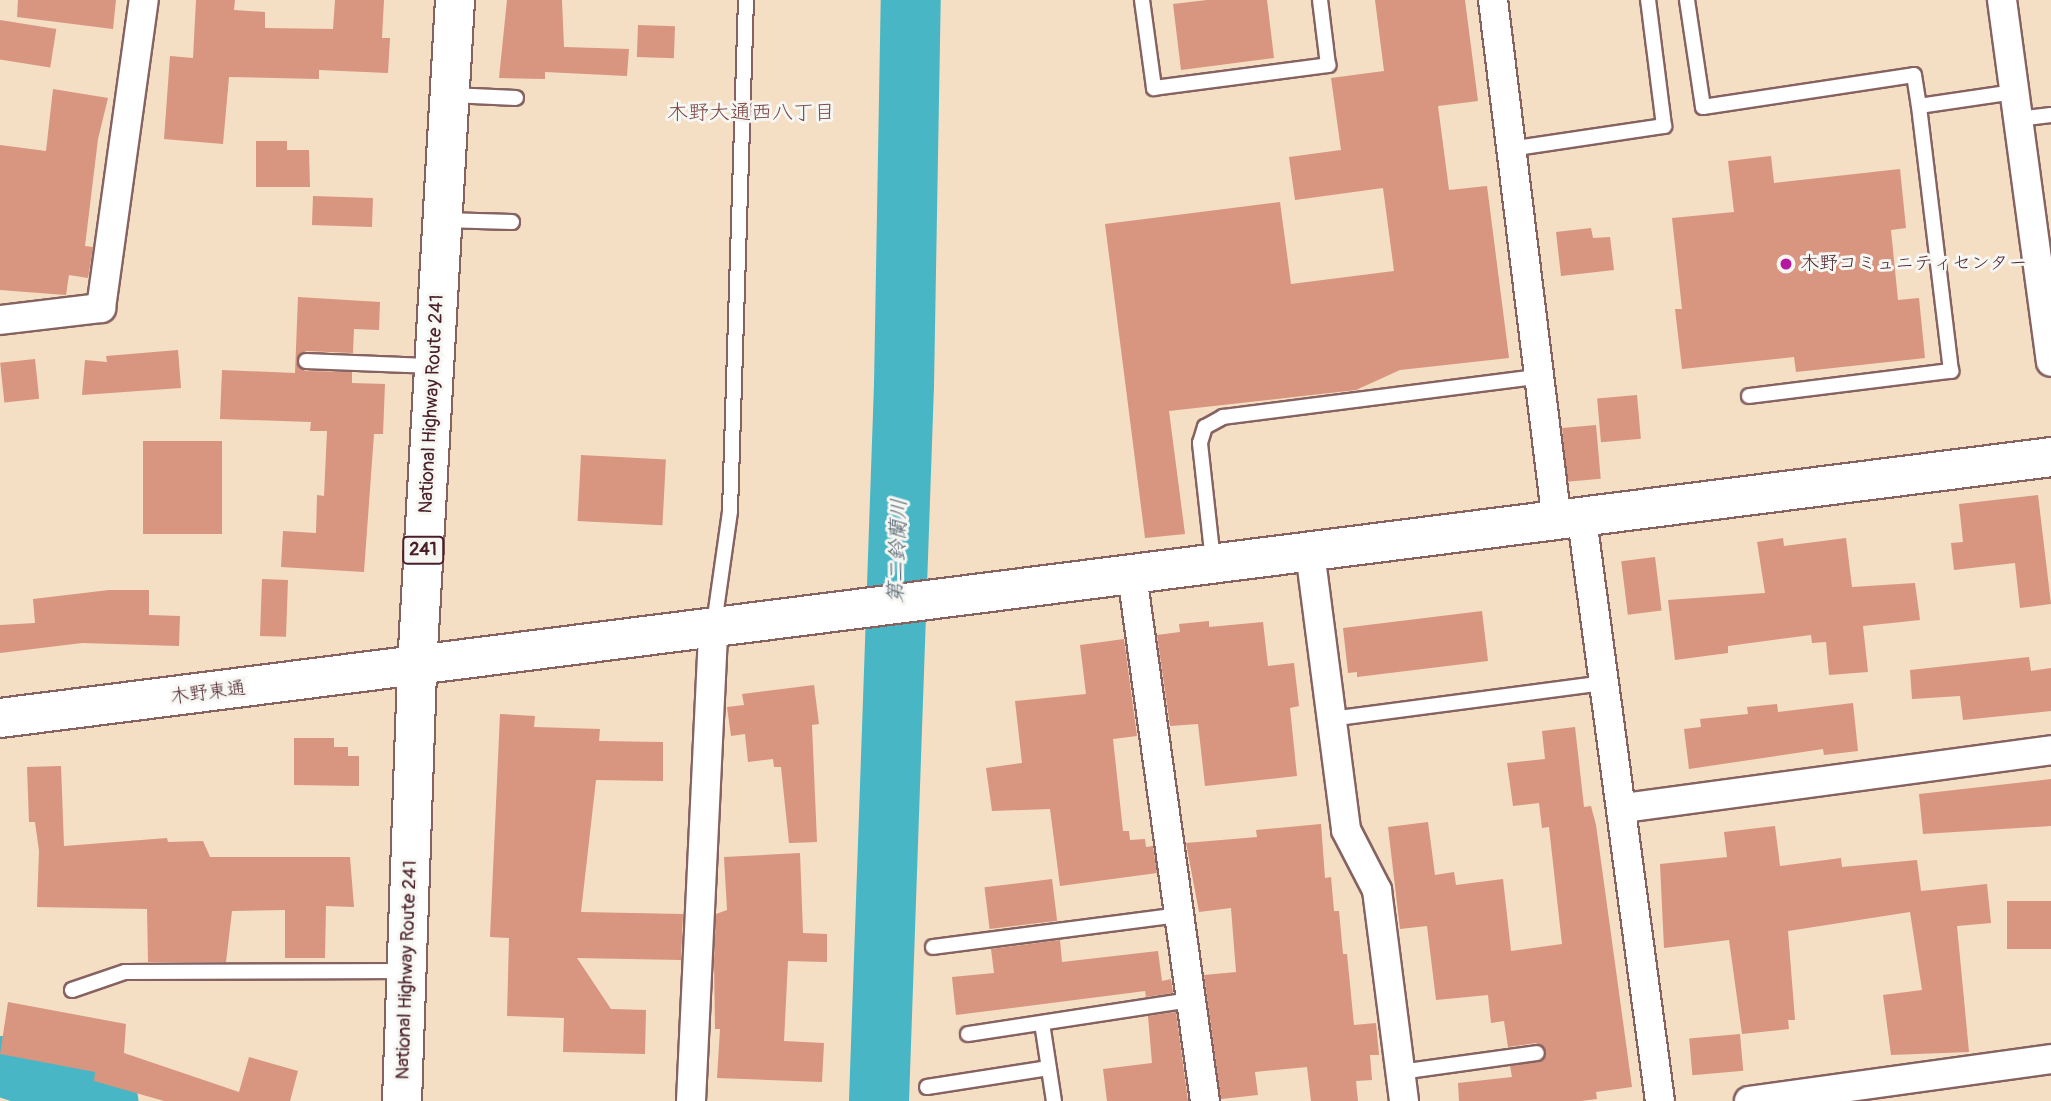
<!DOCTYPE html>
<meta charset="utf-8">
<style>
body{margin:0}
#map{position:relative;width:2051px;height:1101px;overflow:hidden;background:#f4dec4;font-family:Pangolin,"Klee One",sans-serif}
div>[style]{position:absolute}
.river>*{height:60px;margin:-30px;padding:0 30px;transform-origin:30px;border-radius:30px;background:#48b6c4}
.building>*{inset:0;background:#d8957f;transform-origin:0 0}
.roads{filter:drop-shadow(2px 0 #866261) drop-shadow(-2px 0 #866261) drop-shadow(0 2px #866261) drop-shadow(0 -2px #866261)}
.lane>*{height:14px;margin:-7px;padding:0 7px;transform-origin:7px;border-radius:7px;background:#fff}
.street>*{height:28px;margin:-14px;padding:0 14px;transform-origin:14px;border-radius:14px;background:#fff}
.secondary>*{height:38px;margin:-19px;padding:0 19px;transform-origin:19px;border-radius:19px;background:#fff}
.highway>*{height:38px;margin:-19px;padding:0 19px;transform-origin:19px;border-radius:19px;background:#fff}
.dots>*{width:19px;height:19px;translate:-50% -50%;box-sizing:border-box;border:4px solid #f6f6f2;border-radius:50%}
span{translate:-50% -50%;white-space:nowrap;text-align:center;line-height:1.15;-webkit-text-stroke:6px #f6f6f2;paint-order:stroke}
.shield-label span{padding:2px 5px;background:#f6f6f2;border:2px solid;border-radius:5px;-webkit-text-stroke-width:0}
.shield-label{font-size:18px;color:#4a1f2b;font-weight:700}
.poi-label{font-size:19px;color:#4a1f2b}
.left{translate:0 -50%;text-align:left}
.street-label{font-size:19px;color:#4a1f2b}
.neighbourhood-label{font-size:21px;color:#7c4848}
.water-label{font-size:21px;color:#495b68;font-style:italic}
</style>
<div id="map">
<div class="river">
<div style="left:0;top:1066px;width:114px;rotate:18deg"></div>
<div style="left:879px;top:1101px;width:716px;rotate:-88deg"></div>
<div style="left:904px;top:385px;width:385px;rotate:-89deg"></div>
</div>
<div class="building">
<div style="clip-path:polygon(18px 0,116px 0,113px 29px,17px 17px)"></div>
<div style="clip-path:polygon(196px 0,235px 0,234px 10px,265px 12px,265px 28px,333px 29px,335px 0,384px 0,382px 38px,390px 38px,388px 73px,319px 70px,319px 79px,229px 77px,223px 144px,164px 139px,170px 56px,193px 58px)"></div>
<div style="clip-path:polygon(507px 0,562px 0,564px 47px,629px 49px,627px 76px,545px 72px,545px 79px,499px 78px)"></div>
<div style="clip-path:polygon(1207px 0,1267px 0,1274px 58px,1181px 70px,1173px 4px)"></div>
<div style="clip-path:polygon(1375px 0,1465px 0,1478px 101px,1438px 106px,1449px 190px,1487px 186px,1509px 358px,1400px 370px,1356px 390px,1169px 411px,1185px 534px,1145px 538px,1105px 224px,1280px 202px,1291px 284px,1394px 271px,1383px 188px,1295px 200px,1289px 157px,1341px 150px,1331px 78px,1384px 71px)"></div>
<div style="left:0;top:20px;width:57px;height:39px;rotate:9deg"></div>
<div style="left:638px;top:25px;width:37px;height:32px;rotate:2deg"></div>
<div style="clip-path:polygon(53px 89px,108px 98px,98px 139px,85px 246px,93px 247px,88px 278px,69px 275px,66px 295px,0 290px,0 145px,46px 151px)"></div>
<div style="clip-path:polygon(256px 141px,287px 141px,287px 150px,309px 150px,310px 187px,256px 187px)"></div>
<div style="clip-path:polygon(1771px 156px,1774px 183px,1900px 169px,1906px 228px,1891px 230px,1898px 300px,1919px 298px,1925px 358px,1796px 372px,1794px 357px,1682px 369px,1675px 309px,1682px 309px,1672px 218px,1734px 212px,1728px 161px)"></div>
<div style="left:313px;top:196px;width:60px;height:29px;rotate:2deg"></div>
<div style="clip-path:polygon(1591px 228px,1593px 238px,1610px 237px,1614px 270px,1561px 276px,1556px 232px)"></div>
<div style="clip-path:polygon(298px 297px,380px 302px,379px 330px,354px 329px,353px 353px,306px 351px,297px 360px,305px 371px,352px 372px,352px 383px,385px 384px,383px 434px,374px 434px,364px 572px,281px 567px,283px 531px,316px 533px,317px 495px,324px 496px,327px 431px,310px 431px,311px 422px,220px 419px,222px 370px,295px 373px)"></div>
<div style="clip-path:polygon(178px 350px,181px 388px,82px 395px,85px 360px,107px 362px,106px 356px)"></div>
<div style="left:35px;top:359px;width:40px;height:35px;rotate:84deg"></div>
<div style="left:1637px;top:395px;width:44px;height:40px;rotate:85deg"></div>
<div style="left:1596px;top:425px;width:54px;height:34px;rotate:85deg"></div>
<div style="left:143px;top:441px;width:79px;height:93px"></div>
<div style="left:581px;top:455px;width:85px;height:66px;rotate:3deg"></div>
<div style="clip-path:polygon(2038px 495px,2051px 604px,2020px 608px,2015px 563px,1954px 570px,1951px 543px,1963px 542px,1959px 504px)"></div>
<div style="clip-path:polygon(1783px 538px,1784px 546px,1846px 538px,1852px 587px,1915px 583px,1920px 620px,1863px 626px,1868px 672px,1829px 675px,1826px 642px,1812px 643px,1811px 635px,1728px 646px,1728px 653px,1675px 660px,1668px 600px,1765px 593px,1757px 542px)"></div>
<div style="left:1655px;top:557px;width:54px;height:34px;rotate:83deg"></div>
<div style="left:262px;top:579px;width:26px;height:57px;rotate:2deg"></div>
<div style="clip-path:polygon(109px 590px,149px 590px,149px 615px,180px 616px,179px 646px,82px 643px,0 653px,0 625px,35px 623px,33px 599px)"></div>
<div style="clip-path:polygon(1482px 611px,1488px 661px,1357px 677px,1357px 672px,1348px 673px,1343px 628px)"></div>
<div style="clip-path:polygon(1209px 621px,1209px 627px,1263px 622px,1268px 666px,1294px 663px,1299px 706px,1290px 708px,1297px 776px,1205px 786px,1198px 724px,1170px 726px,1157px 635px,1180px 632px,1179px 624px)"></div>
<div style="clip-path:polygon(1124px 639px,1137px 736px,1113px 739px,1123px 831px,1129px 831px,1130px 840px,1145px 839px,1146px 847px,1153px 846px,1157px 873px,1060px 886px,1050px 809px,992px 811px,986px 768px,1022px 763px,1015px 701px,1086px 694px,1080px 645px)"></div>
<div style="clip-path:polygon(2029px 657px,2031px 671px,2051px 668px,2051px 711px,1963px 720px,1960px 696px,1912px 699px,1910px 670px)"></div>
<div style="clip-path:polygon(814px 685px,819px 724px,812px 725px,817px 842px,789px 843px,781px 767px,774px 767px,773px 759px,748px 762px,745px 734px,731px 736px,727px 707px,744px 705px,742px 694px)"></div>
<div style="clip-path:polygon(1853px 703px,1858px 751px,1824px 755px,1823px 749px,1689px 769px,1684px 729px,1701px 727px,1700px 719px,1748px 714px,1747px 707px,1777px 704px,1778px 712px)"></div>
<div style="clip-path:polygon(500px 714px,535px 716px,534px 727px,600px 729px,599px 741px,663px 742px,663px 781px,596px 780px,581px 912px,683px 914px,681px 960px,577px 958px,611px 1009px,646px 1010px,645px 1054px,563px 1052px,564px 1018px,507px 1016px,509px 938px,490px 937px)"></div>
<div style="clip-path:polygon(1575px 727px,1584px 807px,1591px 806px,1596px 825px,1632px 1087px,1596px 1092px,1597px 1099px,1581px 1101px,1459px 1101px,1458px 1083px,1512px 1077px,1510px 1066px,1542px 1061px,1546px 1051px,1536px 1043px,1508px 1047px,1504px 1021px,1491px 1023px,1488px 995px,1436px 1000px,1427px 926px,1400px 929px,1388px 827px,1428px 822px,1435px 875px,1454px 872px,1456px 885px,1503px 879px,1511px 951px,1562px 944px,1549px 827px,1542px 828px,1539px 803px,1513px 806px,1507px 763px,1545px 759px,1542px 731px)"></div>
<div style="clip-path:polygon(294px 738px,334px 738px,334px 747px,348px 747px,348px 756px,359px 756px,359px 786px,294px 785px)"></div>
<div style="clip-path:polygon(61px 766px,64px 846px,167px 838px,168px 842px,203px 841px,210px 857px,350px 857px,354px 907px,326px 906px,325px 958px,285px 958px,285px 910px,232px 911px,226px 962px,148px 962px,147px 909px,37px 907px,39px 851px,35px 822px,29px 822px,27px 767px)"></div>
<div style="clip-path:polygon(2051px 779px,2051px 826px,1923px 834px,1919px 794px)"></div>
<div style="clip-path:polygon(1321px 824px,1325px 878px,1331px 877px,1334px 911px,1339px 911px,1343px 954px,1347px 954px,1354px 1025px,1376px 1023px,1379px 1055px,1370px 1055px,1372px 1080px,1356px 1081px,1358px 1101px,1311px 1101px,1307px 1067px,1255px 1072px,1258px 1095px,1221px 1099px,1204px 975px,1236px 972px,1231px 908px,1199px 912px,1186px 843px,1257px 837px,1256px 830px)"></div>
<div style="clip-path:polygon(1775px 826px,1780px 866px,1841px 858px,1842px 867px,1917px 860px,1921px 891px,1987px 884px,1991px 923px,1957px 926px,1969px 1052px,1891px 1055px,1883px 995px,1922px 990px,1910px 912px,1788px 931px,1795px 1020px,1788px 1020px,1789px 1029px,1742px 1034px,1729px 940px,1664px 948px,1660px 864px,1727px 857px,1724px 832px)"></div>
<div style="clip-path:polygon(800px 853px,803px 933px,827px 934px,827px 962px,788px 961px,784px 1041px,824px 1043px,822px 1082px,717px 1078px,720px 1029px,715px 1029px,714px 960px,716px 914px,727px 910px,724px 857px)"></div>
<div style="left:1052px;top:879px;width:42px;height:68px;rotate:83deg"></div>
<div style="left:2051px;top:901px;width:48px;height:44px;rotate:90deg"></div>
<div style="clip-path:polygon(1060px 940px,1062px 962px,1158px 951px,1162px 981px,1171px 979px,1173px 993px,1146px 997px,1145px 991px,956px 1015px,952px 977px,994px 973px,991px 949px)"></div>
<div style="clip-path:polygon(8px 1002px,126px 1024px,124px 1053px,239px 1092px,249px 1057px,298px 1071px,290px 1101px,164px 1101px,94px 1081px,95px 1072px,0 1054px)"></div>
<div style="clip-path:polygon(1176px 1012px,1188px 1101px,1107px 1101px,1103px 1069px,1152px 1063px,1148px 1016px)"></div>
<div style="left:1740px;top:1034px;width:37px;height:51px;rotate:85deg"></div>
</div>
<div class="roads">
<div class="lane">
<div style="left:1142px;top:0;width:89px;rotate:82.2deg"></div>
<div style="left:1154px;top:88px;width:176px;rotate:-7.5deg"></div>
<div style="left:1328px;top:65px;width:65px;rotate:-97deg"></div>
<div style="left:1687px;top:0;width:108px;rotate:81.5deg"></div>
<div style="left:1703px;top:107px;width:213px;rotate:-8.6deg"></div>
<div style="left:1914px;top:75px;width:31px;rotate:81deg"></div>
<div style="left:1919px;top:106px;width:96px;rotate:-8.4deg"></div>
<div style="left:451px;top:95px;width:65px;rotate:2.6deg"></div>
<div style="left:2018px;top:119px;width:33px;rotate:-7deg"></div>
<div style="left:1510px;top:149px;width:156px;rotate:-8.5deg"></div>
<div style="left:1664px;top:126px;width:127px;rotate:-97.2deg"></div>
<div style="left:443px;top:220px;width:69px;rotate:1.7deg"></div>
<div style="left:306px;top:361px;width:127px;rotate:2.3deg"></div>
<div style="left:1749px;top:396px;width:204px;rotate:-7.1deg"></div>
<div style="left:1951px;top:371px;width:267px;rotate:-96.9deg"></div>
<div style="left:1213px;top:561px;width:119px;rotate:-96.3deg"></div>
<div style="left:1200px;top:443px;width:17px;rotate:-73deg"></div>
<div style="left:1205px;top:427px;width:21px;rotate:-29deg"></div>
<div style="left:1223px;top:417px;width:317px;rotate:-7.3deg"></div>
<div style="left:714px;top:624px;width:114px;rotate:-81.9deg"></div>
<div style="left:730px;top:511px;width:511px;rotate:-88.21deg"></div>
<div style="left:1331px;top:719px;width:277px;rotate:-7.5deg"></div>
<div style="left:933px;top:947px;width:248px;rotate:-7.4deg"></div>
<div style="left:72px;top:990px;width:56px;rotate:-18.8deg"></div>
<div style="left:125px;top:972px;width:281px;rotate:-0.2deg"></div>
<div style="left:1042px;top:1023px;width:79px;rotate:81.3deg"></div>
<div style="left:968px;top:1034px;width:226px;rotate:-8.7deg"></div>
<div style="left:1400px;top:1072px;width:138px;rotate:-7.9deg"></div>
<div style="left:927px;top:1087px;width:123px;rotate:-8.9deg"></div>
</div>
<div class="street">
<div style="left:1493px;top:0;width:526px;rotate:83.01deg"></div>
<div style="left:2002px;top:0;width:365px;rotate:82.3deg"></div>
<div style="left:0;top:320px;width:102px;rotate:-6.8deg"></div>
<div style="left:101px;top:308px;width:311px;rotate:-82.1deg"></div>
<div style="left:1582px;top:519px;width:587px;rotate:82.37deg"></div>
<div style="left:1310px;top:552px;width:280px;rotate:82.6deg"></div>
<div style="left:1346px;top:830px;width:68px;rotate:62.7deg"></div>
<div style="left:1377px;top:890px;width:213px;rotate:82.7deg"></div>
<div style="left:1132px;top:575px;width:531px;rotate:82.1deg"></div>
<div style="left:1624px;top:808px;width:431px;rotate:-7.7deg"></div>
<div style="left:691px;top:1101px;width:473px;rotate:-87.3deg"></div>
<div style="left:1749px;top:1101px;width:305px;rotate:-7.9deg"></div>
</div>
<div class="secondary">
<div style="left:0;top:718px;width:2068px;rotate:-7.25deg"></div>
</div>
<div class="highway">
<div style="left:402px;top:1101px;width:434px;rotate:-88deg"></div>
<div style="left:417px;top:667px;width:668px;rotate:-86.74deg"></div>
</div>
</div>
<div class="dots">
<div style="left:1786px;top:264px;background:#b5179e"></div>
</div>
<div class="shield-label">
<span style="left:423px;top:550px">241</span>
</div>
<div class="poi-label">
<span class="left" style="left:1800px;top:264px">木野コミュニティセンター</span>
</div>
<div class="street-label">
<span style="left:432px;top:404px;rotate:-87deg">National Highway Route 241</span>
<span style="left:208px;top:693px;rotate:-7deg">木野東通</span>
<span style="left:407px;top:970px;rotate:-88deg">National Highway Route 241</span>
</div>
<div class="neighbourhood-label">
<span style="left:751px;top:113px">木野大通西八丁目</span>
</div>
<div class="water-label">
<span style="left:898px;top:551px;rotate:-88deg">第二鈴蘭川</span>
</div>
</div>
